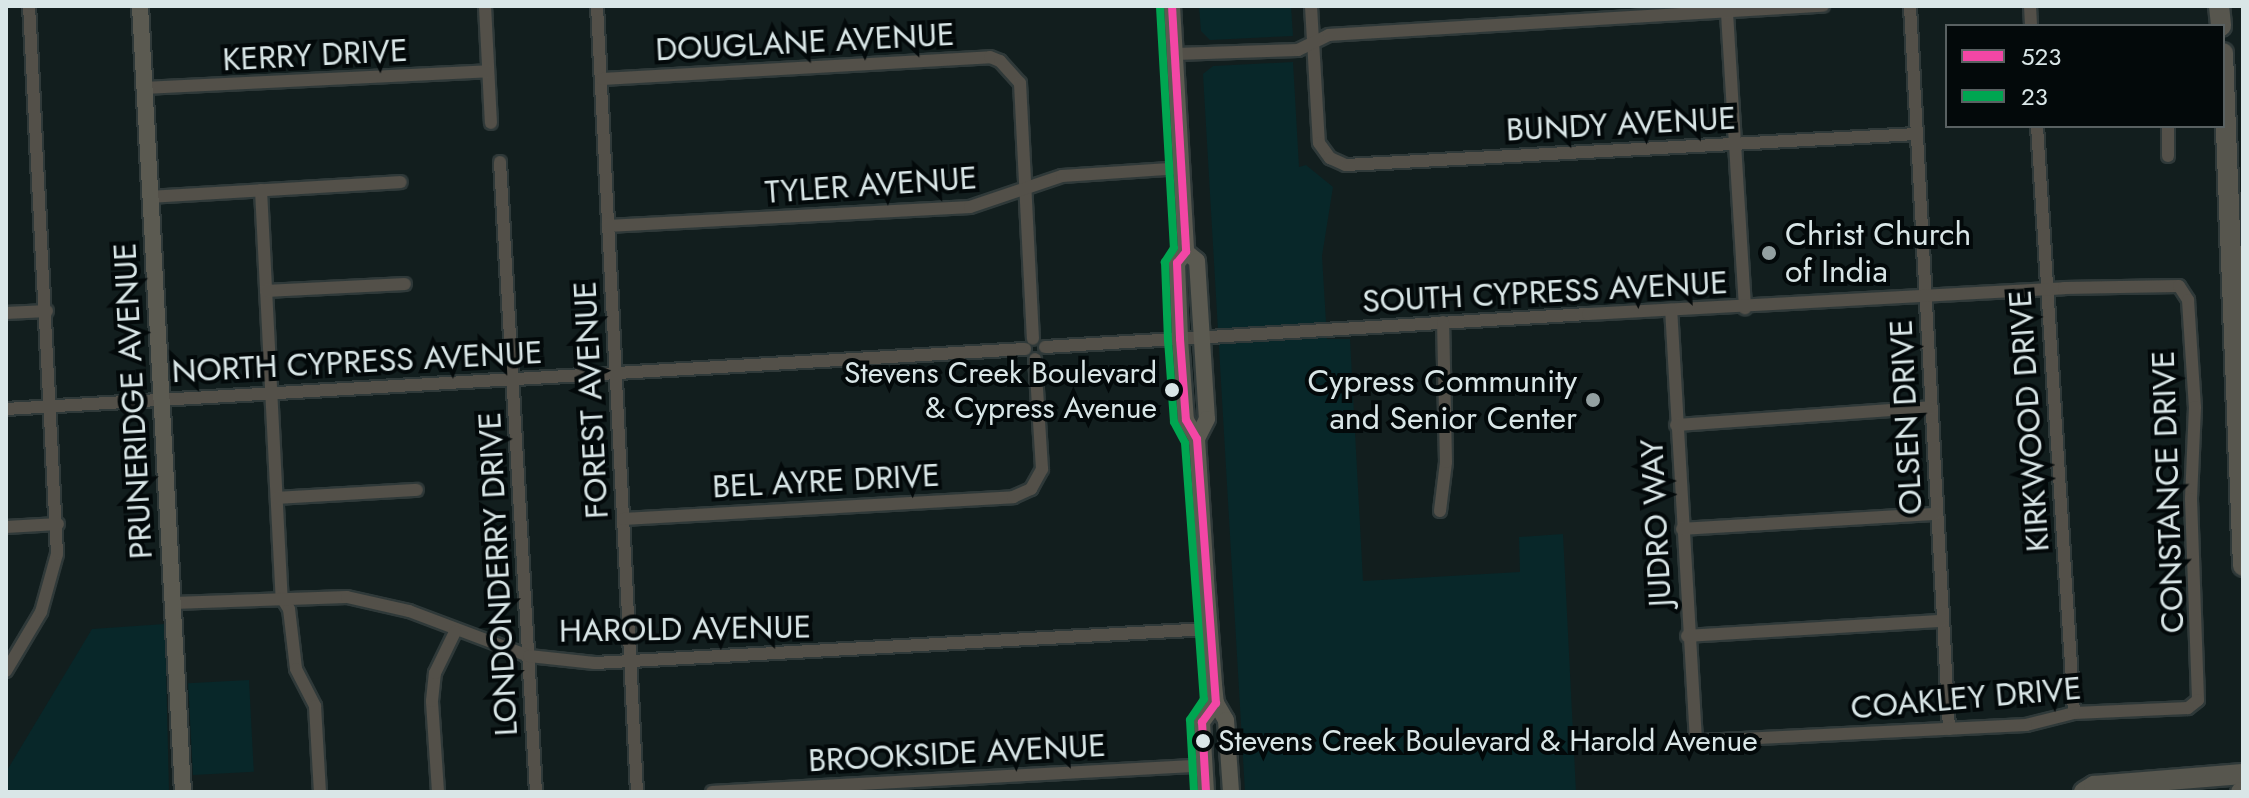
<!DOCTYPE html>
<style>
body{margin:0}
#map{position:relative;width:2249px;height:798px;overflow:hidden;background:#121e1e;font-family:Jost,sans-serif}
div>[style]{position:absolute}
.built>*{inset:0;background:#082729;transform-origin:0 0}
.roads{filter:drop-shadow(2px 0 #2f3939) drop-shadow(-2px 0 #2f3939) drop-shadow(0 2px #2f3939) drop-shadow(0 -2px #2f3939)}
.minor>*{height:12px;margin:-6px;padding:0 6px;transform-origin:6px;border-radius:6px;background:#535049}
.major>*{height:16px;margin:-8px;padding:0 8px;transform-origin:8px;border-radius:8px;background:#5b5a51}
.highway>*{height:20px;margin:-10px;padding:0 10px;transform-origin:10px;border-radius:10px;background:#57564e}
.bus-1>*{height:8px;margin:-4px;padding:0 4px;transform-origin:4px;border-radius:4px;background:#f346a5}
.bus-2>*{height:8px;margin:-4px;padding:0 4px;transform-origin:4px;border-radius:4px;background:#00a651}
.dots>*{width:22px;height:22px;translate:-50% -50%;box-sizing:border-box;border:4px solid #03090a;border-radius:50%}
span{translate:-50% -50%;white-space:nowrap;text-align:center;line-height:1.15;-webkit-text-stroke:8px #03090a;paint-order:stroke}
.bus-label{font-size:30px;color:#d9e6e7}
.right{translate:-100% -50%;text-align:right}
.left{translate:0 -50%;text-align:left}
.street-label{font-size:32px;color:#d9e6e7}
.poi-label{font-size:32px;color:#d9e6e7}
.frame{position:absolute;inset:0;border:8px solid #d9e6e7;pointer-events:none}
.legend{position:absolute;left:1945px;top:24px;width:280px;height:104px;box-sizing:border-box;background:#03090a;border:2px solid #596162;margin:0;padding:10px 14px;list-style:none;font-size:24px;color:#d9e6e7}
.legend li{display:flex;align-items:center;gap:16px;height:40px}
.legend b{width:40px;border:2px solid #596162}
</style>
<div id="map">
<div class="built">
<div style="clip-path:polygon(1199px 6px,1291px 6px,1293px 36px,1210px 40px,1201px 31px)"></div>
<div style="clip-path:polygon(1293px 62px,1299px 167px,1306px 165px,1333px 187px,1322px 256px,1327px 339px,1350px 339px,1363px 581px,1520px 572px,1519px 537px,1563px 534px,1576px 792px,1245px 792px,1203px 74px,1213px 66px)"></div>
<div style="clip-path:polygon(165px 624px,169px 792px,6px 792px,6px 772px,92px 629px)"></div>
<div style="left:249px;top:680px;width:92px;height:61px;rotate:87deg"></div>
</div>
<div class="roads">
<div class="minor">
<div style="left:485px;top:6px;width:117px;rotate:87.1deg"></div>
<div style="left:597px;top:6px;width:787px;rotate:87.09deg"></div>
<div style="left:1311px;top:6px;width:137px;rotate:86.7deg"></div>
<div style="left:1319px;top:143px;width:19px;rotate:54deg"></div>
<div style="left:1330px;top:158px;width:17px;rotate:24deg"></div>
<div style="left:1346px;top:165px;width:571px;rotate:-3.11deg"></div>
<div style="left:1910px;top:6px;width:724px;rotate:86.91deg"></div>
<div style="left:2030px;top:6px;width:20px;rotate:87deg"></div>
<div style="left:1727px;top:13px;width:296px;rotate:86.5deg"></div>
<div style="left:1175px;top:54px;width:123px;rotate:-1.9deg"></div>
<div style="left:1298px;top:50px;width:34px;rotate:-26deg"></div>
<div style="left:1329px;top:35px;width:495px;rotate:-3.4deg"></div>
<div style="left:602px;top:79px;width:389px;rotate:-3.2deg"></div>
<div style="left:990px;top:57px;width:11px;rotate:22deg"></div>
<div style="left:1000px;top:61px;width:30px;rotate:48deg"></div>
<div style="left:1020px;top:83px;width:256px;rotate:87.1deg"></div>
<div style="left:144px;top:88px;width:344px;rotate:-2.8deg"></div>
<div style="left:2037px;top:126px;width:588px;rotate:86.39deg"></div>
<div style="left:2168px;top:156px;width:30px;rotate:-90deg"></div>
<div style="left:500px;top:162px;width:631px;rotate:86.73deg"></div>
<div style="left:261px;top:190px;width:409px;rotate:87.1deg"></div>
<div style="left:282px;top:598px;width:13px;rotate:58deg"></div>
<div style="left:289px;top:609px;width:60px;rotate:83.3deg"></div>
<div style="left:296px;top:669px;width:42px;rotate:62.8deg"></div>
<div style="left:315px;top:706px;width:86px;rotate:86.7deg"></div>
<div style="left:150px;top:197px;width:251px;rotate:-3.4deg"></div>
<div style="left:608px;top:226px;width:362px;rotate:-3deg"></div>
<div style="left:970px;top:207px;width:97px;rotate:-18.6deg"></div>
<div style="left:1062px;top:176px;width:119px;rotate:-3.8deg"></div>
<div style="left:266px;top:291px;width:139px;rotate:-2.9deg"></div>
<div style="left:6px;top:313px;width:41px;rotate:-2.8deg"></div>
<div style="left:1045px;top:347px;width:544px;rotate:-3.48deg"></div>
<div style="left:1588px;top:314px;width:477px;rotate:-3.1deg"></div>
<div style="left:2064px;top:288px;width:115px;rotate:-1deg"></div>
<div style="left:2179px;top:286px;width:17px;rotate:57deg"></div>
<div style="left:2188px;top:300px;width:107px;rotate:86.3deg"></div>
<div style="left:2195px;top:407px;width:92px;rotate:92.5deg"></div>
<div style="left:2191px;top:499px;width:201px;rotate:88deg"></div>
<div style="left:2198px;top:700px;width:13px;rotate:141deg"></div>
<div style="left:2188px;top:708px;width:114px;rotate:177.5deg"></div>
<div style="left:2074px;top:713px;width:49px;rotate:166deg"></div>
<div style="left:2026px;top:725px;width:330px;rotate:177.2deg"></div>
<div style="left:1696px;top:741px;width:432px;rotate:-93.3deg"></div>
<div style="left:6px;top:409px;width:1021px;rotate:-3.37deg"></div>
<div style="left:1676px;top:425px;width:256px;rotate:-4deg"></div>
<div style="left:277px;top:498px;width:140px;rotate:-3.3deg"></div>
<div style="left:1440px;top:511px;width:49px;rotate:-83deg"></div>
<div style="left:1446px;top:462px;width:140px;rotate:-91.2deg"></div>
<div style="left:623px;top:519px;width:391px;rotate:-3.2deg"></div>
<div style="left:1013px;top:497px;width:20px;rotate:-24deg"></div>
<div style="left:1031px;top:489px;width:23px;rotate:-61deg"></div>
<div style="left:1042px;top:469px;width:110px;rotate:-93.6deg"></div>
<div style="left:6px;top:527px;width:52px;rotate:-3.3deg"></div>
<div style="left:1682px;top:529px;width:254px;rotate:-3.4deg"></div>
<div style="left:173px;top:603px;width:174px;rotate:-2deg"></div>
<div style="left:347px;top:597px;width:64px;rotate:12.7deg"></div>
<div style="left:409px;top:611px;width:128px;rotate:20.6deg"></div>
<div style="left:529px;top:656px;width:66px;rotate:6.1deg"></div>
<div style="left:595px;top:663px;width:615px;rotate:-3.17deg"></div>
<div style="left:1687px;top:636px;width:255px;rotate:-3.4deg"></div>
<div style="left:6px;top:671px;width:69px;rotate:-59.3deg"></div>
<div style="left:41px;top:612px;width:60px;rotate:-74.6deg"></div>
<div style="left:57px;top:554px;width:549px;rotate:-92.92deg"></div>
<div style="left:438px;top:792px;width:91px;rotate:-93.8deg"></div>
<div style="left:432px;top:701px;width:28px;rotate:-84deg"></div>
<div style="left:435px;top:673px;width:46px;rotate:-64deg"></div>
<div style="left:712px;top:792px;width:494px;rotate:-3.1deg"></div>
</div>
<div class="major">
<div style="left:140px;top:6px;width:787px;rotate:86.87deg"></div>
<div style="left:1172px;top:6px;width:246px;rotate:86.7deg"></div>
<div style="left:1186px;top:252px;width:14px;rotate:129deg"></div>
<div style="left:1177px;top:263px;width:76px;rotate:87.7deg"></div>
<div style="left:1180px;top:339px;width:81px;rotate:85.8deg"></div>
<div style="left:1186px;top:420px;width:22px;rotate:60deg"></div>
<div style="left:1186px;top:252px;width:14px;rotate:39deg"></div>
<div style="left:1197px;top:261px;width:158px;rotate:86.4deg"></div>
<div style="left:1207px;top:419px;width:22px;rotate:117deg"></div>
<div style="left:1197px;top:439px;width:141px;rotate:86.3deg"></div>
<div style="left:1206px;top:580px;width:105px;rotate:85.6deg"></div>
<div style="left:1214px;top:685px;width:18px;rotate:84deg"></div>
<div style="left:1216px;top:703px;width:20px;rotate:60deg"></div>
<div style="left:1226px;top:720px;width:72px;rotate:86deg"></div>
<div style="left:1206px;top:792px;width:70px;rotate:-93.3deg"></div>
<div style="left:1202px;top:722px;width:24px;rotate:-54deg"></div>
</div>
<div class="highway">
<div style="left:2219px;top:6px;width:20px;rotate:84deg"></div>
<div style="left:2223px;top:53px;width:513px;rotate:87.77deg"></div>
<div style="left:2084px;top:792px;width:12px;rotate:-31deg"></div>
<div style="left:2094px;top:786px;width:149px;rotate:-4.6deg"></div>
<div style="left:2241px;top:792px;width:2px"></div>
</div>
</div>
<div class="bus-1">
<div style="left:1172px;top:6px;width:246px;rotate:86.7deg"></div>
<div style="left:1186px;top:252px;width:14px;rotate:129deg"></div>
<div style="left:1177px;top:263px;width:76px;rotate:87.7deg"></div>
<div style="left:1180px;top:339px;width:81px;rotate:85.8deg"></div>
<div style="left:1186px;top:420px;width:22px;rotate:60deg"></div>
<div style="left:1197px;top:439px;width:265px;rotate:85.9deg"></div>
<div style="left:1216px;top:703px;width:24px;rotate:126deg"></div>
<div style="left:1202px;top:722px;width:70px;rotate:86.7deg"></div>
</div>
<div class="bus-2">
<div style="left:1160px;top:7px;width:241px;rotate:86.7deg"></div>
<div style="left:1174px;top:248px;width:17px;rotate:123deg"></div>
<div style="left:1165px;top:262px;width:78px;rotate:87.8deg"></div>
<div style="left:1168px;top:340px;width:82px;rotate:85.8deg"></div>
<div style="left:1174px;top:422px;width:24px;rotate:62deg"></div>
<div style="left:1185px;top:443px;width:257px;rotate:85.8deg"></div>
<div style="left:1204px;top:699px;width:25px;rotate:124deg"></div>
<div style="left:1190px;top:720px;width:72px;rotate:86.8deg"></div>
</div>
<div class="dots">
<div style="left:1769px;top:253px;background:#93a0a1"></div>
<div style="left:1172px;top:390px;background:#d9e6e7"></div>
<div style="left:1593px;top:400px;background:#93a0a1"></div>
<div style="left:1203px;top:741px;background:#d9e6e7"></div>
</div>
<div class="bus-label">
<span class="right" style="left:1157px;top:390px">Stevens Creek Boulevard<br>&amp; Cypress Avenue</span>
<span class="left" style="left:1218px;top:741px">Stevens Creek Boulevard &amp; Harold Avenue</span>
</div>
<div class="street-label">
<span style="left:805px;top:42px;rotate:-3deg">DOUGLANE AVENUE</span>
<span style="left:315px;top:55px;rotate:-3deg">KERRY DRIVE</span>
<span style="left:1621px;top:124px;rotate:-3deg">BUNDY AVENUE</span>
<span style="left:871px;top:185px;rotate:-4deg">TYLER AVENUE</span>
<span style="left:1545px;top:292px;rotate:-3deg">SOUTH CYPRESS AVENUE</span>
<span style="left:357px;top:362px;rotate:-3deg">NORTH CYPRESS AVENUE</span>
<span style="left:591px;top:400px;rotate:-93deg">FOREST AVENUE</span>
<span style="left:133px;top:401px;rotate:-93deg">PRUNERIDGE AVENUE</span>
<span style="left:1906px;top:417px;rotate:-93deg">OLSEN DRIVE</span>
<span style="left:2029px;top:421px;rotate:-94deg">KIRKWOOD DRIVE</span>
<span style="left:826px;top:481px;rotate:-3deg">BEL AYRE DRIVE</span>
<span style="left:2168px;top:492px;rotate:-92deg">CONSTANCE DRIVE</span>
<span style="left:1656px;top:523px;rotate:-93deg">JUDRO WAY</span>
<span style="left:498px;top:574px;rotate:-93deg">LONDONDERRY DRIVE</span>
<span style="left:685px;top:629px;rotate:-1deg">HAROLD AVENUE</span>
<span style="left:1966px;top:698px;rotate:-5deg">COAKLEY DRIVE</span>
<span style="left:957px;top:753px;rotate:-3deg">BROOKSIDE AVENUE</span>
</div>
<div class="poi-label">
<span class="left" style="left:1785px;top:253px">Christ Church<br>of India</span>
<span class="right" style="left:1577px;top:400px">Cypress Community<br>and Senior Center</span>
</div>
<div class="frame"></div>
<ul class="legend">
<li><b style="height:10px;background:#f346a5"></b>523</li>
<li><b style="height:10px;background:#00a651"></b>23</li>
</ul>
</div>
